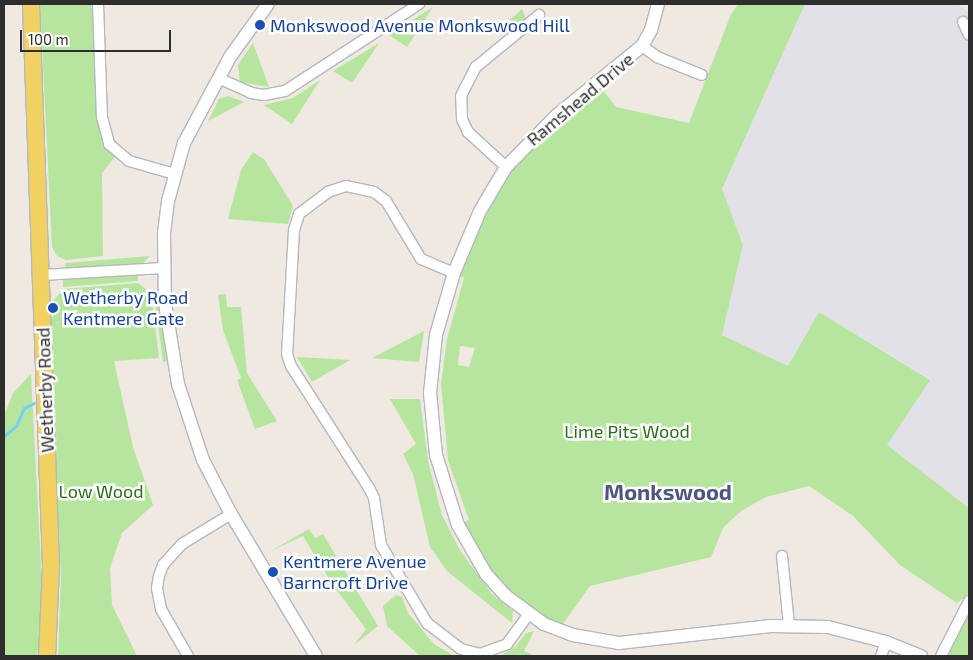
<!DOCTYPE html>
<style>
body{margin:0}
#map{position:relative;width:973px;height:660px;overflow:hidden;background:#efe9e1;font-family:"Exo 2",sans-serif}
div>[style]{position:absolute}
.industrial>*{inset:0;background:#e3e1e8}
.green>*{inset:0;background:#b6e59e}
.stream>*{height:3px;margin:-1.5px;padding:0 1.5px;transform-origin:1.5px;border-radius:1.5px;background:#75cff0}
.roads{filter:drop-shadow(1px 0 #b4b7c1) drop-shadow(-1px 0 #b4b7c1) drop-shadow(0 1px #b4b7c1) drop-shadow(0 -1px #b4b7c1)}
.minor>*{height:10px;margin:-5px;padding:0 5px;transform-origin:5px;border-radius:5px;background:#fff}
.tertiary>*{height:12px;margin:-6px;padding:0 6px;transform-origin:6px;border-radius:6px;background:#fff}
.primary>*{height:16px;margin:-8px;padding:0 8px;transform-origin:8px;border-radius:8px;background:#f2d163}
.dots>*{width:14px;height:14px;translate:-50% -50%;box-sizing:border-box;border:2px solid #fff;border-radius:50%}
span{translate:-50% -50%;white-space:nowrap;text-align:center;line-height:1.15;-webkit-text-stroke:5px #fff;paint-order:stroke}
.transit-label{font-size:18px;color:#164399}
.left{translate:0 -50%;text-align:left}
.street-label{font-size:18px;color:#2e2e2e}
.park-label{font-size:18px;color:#2c6e1b}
.district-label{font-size:22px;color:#4d5680;font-weight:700}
.frame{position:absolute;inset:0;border:5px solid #2e2e2e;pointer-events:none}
.scale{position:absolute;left:20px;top:30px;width:151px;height:22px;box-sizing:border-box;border:2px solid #2e2e2e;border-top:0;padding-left:6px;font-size:15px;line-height:18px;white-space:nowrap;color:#2e2e2e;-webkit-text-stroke:4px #fff;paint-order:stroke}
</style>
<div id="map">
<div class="industrial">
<div style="clip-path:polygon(805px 4px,956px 4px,969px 12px,969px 508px,887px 445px,930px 379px,819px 312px,788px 366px,722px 335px,743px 245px,722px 189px)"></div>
</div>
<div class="green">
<div style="clip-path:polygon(40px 4px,98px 4px,102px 117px,117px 154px,102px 173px,103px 256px,66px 260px,57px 256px,52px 247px)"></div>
<div style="clip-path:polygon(evenodd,738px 4px,805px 4px,722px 189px,743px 245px,722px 335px,788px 366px,819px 312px,930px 380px,887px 445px,969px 508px,969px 593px,957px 603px,900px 565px,853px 516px,809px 486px,766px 497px,741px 511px,723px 528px,711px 557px,590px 586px,558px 631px,506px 596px,458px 525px,469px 520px,448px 460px,441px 384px,447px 339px,464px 278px,460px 275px,486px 212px,520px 158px,539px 138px,595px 91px,602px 89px,616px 107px,689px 123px,731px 14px,738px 4px,460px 346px,475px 348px,469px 367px,458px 365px,460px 346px)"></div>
<div style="clip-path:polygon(433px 7px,407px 47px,389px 35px)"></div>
<div style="clip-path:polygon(522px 9px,526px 19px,506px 35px,500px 29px)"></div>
<div style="clip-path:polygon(253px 43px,269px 87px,240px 82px,238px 65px)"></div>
<div style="clip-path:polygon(379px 43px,352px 83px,333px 71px)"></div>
<div style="clip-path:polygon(320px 80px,292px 124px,264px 105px,293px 98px)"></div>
<div style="clip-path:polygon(228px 96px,244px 102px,208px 121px,219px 99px)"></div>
<div style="clip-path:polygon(253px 152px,264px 159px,293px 206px,288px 224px,228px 219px,241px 170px)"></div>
<div style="clip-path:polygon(150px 256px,143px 263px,66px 268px,65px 263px)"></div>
<div style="clip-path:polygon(138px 275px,138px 281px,63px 287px,63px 280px)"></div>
<div style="clip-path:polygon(138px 283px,151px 293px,159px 358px,114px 361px,133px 447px,153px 505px,122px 533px,110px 568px,112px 605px,137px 656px,58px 656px,61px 576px,53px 410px,51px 317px,54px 316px,53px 301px,64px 289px)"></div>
<div style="clip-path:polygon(154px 294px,160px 294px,168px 361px,163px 362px)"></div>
<div style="clip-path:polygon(226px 294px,227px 307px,241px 307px,247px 373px,277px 421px,255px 429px,237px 380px,241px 378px,223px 330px,218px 295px)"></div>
<div style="clip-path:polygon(424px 331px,419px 362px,372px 358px)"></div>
<div style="clip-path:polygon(297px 357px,350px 360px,312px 382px)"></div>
<div style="clip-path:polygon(31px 374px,41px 566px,41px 629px,37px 656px,4px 656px,4px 416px,13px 393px)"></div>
<div style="clip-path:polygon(390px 399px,420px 399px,428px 461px,442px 515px,460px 550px,492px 594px,513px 611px,512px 623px,447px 571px,430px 547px,413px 474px,403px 454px,416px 444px)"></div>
<div style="clip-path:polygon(309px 529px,315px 538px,323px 534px,378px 626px,354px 645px,366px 629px,333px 585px,303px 536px,269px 552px)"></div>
<div style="clip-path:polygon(396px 595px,402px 597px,408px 613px,434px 644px,454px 656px,420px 656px,387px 626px,383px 606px)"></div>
<div style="clip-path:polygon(969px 612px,969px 656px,950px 656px,949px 651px,960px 624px)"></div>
<div style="clip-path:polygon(534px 631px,524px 651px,535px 656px,500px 656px,515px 647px,526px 633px)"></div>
</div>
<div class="stream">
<div style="left:4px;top:436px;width:16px;rotate:-40deg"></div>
<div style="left:16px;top:426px;width:20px;rotate:-66deg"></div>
<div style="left:24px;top:408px;width:11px;rotate:-27deg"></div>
</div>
<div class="roads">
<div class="minor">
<div style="left:98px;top:4px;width:113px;rotate:88deg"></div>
<div style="left:102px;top:117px;width:28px;rotate:75deg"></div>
<div style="left:109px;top:144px;width:26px;rotate:40deg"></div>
<div style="left:129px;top:161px;width:48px;rotate:15.8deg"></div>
<div style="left:963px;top:22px;width:14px;rotate:65deg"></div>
<div style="left:642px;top:46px;width:19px;rotate:36deg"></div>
<div style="left:657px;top:57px;width:48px;rotate:21.8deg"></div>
<div style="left:218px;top:78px;width:36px;rotate:24deg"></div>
<div style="left:251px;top:93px;width:13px;rotate:9deg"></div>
<div style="left:264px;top:95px;width:21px;rotate:-11deg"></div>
<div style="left:285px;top:91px;width:160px;rotate:-33deg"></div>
<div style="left:506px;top:167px;width:52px;rotate:-137.4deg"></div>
<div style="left:468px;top:132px;width:14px;rotate:-115deg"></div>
<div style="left:462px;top:119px;width:23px;rotate:-92deg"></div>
<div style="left:461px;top:96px;width:33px;rotate:-63deg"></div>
<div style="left:476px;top:67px;width:82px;rotate:-39.5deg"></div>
<div style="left:454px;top:273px;width:36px;rotate:-157deg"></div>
<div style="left:421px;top:259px;width:68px;rotate:-121.1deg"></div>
<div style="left:386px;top:201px;width:15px;rotate:-143deg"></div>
<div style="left:374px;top:192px;width:29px;rotate:-168deg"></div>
<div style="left:346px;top:186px;width:19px;rotate:162deg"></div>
<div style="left:328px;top:192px;width:36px;rotate:143deg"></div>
<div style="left:299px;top:214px;width:17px;rotate:107deg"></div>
<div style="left:294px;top:230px;width:124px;rotate:93.2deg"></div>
<div style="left:287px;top:354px;width:13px;rotate:72deg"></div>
<div style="left:291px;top:366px;width:145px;rotate:57.4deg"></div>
<div style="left:369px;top:488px;width:11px;rotate:63deg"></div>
<div style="left:374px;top:498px;width:48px;rotate:81.5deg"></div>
<div style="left:381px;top:545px;width:91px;rotate:59.5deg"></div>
<div style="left:427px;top:623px;width:43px;rotate:37.4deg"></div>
<div style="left:461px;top:649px;width:20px;rotate:15deg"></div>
<div style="left:480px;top:654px;width:29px;rotate:-20deg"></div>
<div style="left:507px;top:644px;width:37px;rotate:-54deg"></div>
<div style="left:42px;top:275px;width:121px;rotate:-3.3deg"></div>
<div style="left:782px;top:556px;width:69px;rotate:84.2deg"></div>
<div style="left:188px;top:656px;width:54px;rotate:-119.9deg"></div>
<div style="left:161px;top:609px;width:21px;rotate:-101deg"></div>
<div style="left:157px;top:588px;width:12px;rotate:-81deg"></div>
<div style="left:159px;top:576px;width:12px;rotate:-70deg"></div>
<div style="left:163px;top:565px;width:28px;rotate:-48deg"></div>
<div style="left:182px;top:544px;width:57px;rotate:-31.5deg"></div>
<div style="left:881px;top:656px;width:15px;rotate:-70deg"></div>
<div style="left:941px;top:656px;width:62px;rotate:-63deg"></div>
</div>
<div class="tertiary">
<div style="left:268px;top:4px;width:65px;rotate:125.6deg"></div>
<div style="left:230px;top:57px;width:98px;rotate:118.1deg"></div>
<div style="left:184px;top:143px;width:60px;rotate:105.4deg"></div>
<div style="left:168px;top:201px;width:33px;rotate:97deg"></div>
<div style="left:164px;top:234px;width:69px;rotate:89.2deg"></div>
<div style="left:165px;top:303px;width:82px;rotate:80.9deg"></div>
<div style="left:178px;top:384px;width:80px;rotate:71.8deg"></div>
<div style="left:203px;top:460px;width:61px;rotate:62.6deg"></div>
<div style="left:231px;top:514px;width:165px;rotate:59.1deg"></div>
<div style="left:658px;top:4px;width:27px;rotate:105deg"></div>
<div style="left:651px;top:30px;width:18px;rotate:119deg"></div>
<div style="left:642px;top:46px;width:109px;rotate:140.9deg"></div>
<div style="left:557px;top:115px;width:73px;rotate:134.4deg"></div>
<div style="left:506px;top:167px;width:51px;rotate:120.6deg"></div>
<div style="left:480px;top:211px;width:67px;rotate:112.8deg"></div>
<div style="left:454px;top:273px;width:65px;rotate:106.2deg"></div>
<div style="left:436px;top:335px;width:58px;rotate:95.9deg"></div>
<div style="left:430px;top:393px;width:62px;rotate:84.5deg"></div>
<div style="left:436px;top:455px;width:73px;rotate:72.6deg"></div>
<div style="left:458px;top:525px;width:56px;rotate:60.3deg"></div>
<div style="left:486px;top:574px;width:30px;rotate:48deg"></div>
<div style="left:506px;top:596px;width:47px;rotate:36.4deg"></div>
<div style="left:544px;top:624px;width:31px;rotate:21deg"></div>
<div style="left:573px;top:635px;width:47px;rotate:9.9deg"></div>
<div style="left:619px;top:643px;width:153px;rotate:-6.4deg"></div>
<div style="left:771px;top:626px;width:57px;rotate:1deg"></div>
<div style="left:828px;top:627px;width:60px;rotate:14.5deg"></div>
<div style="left:886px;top:642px;width:38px;rotate:22deg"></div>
</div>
<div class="primary">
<div style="left:31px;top:4px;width:562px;rotate:87.96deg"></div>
<div style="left:51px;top:566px;width:90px;rotate:92.5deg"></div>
</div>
</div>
<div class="dots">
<div style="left:260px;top:25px;background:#1a4fb4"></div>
<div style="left:53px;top:308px;background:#1a4fb4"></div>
<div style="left:273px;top:572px;background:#1a4fb4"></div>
</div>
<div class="transit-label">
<span class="left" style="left:270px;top:25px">Monkswood Avenue Monkswood Hill</span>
<span class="left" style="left:63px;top:308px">Wetherby Road<br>Kentmere Gate</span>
<span class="left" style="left:283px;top:572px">Kentmere Avenue<br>Barncroft Drive</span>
</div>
<div class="street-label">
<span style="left:580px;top:99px;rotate:-40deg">Ramshead Drive</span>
<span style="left:45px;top:390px;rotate:-92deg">Wetherby Road</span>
</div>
<div class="park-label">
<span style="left:627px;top:431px">Lime Pits Wood</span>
<span style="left:101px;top:491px">Low Wood</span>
</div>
<div class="district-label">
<span style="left:668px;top:492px">Monkswood</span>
</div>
<div class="frame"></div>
<div class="scale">100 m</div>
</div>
